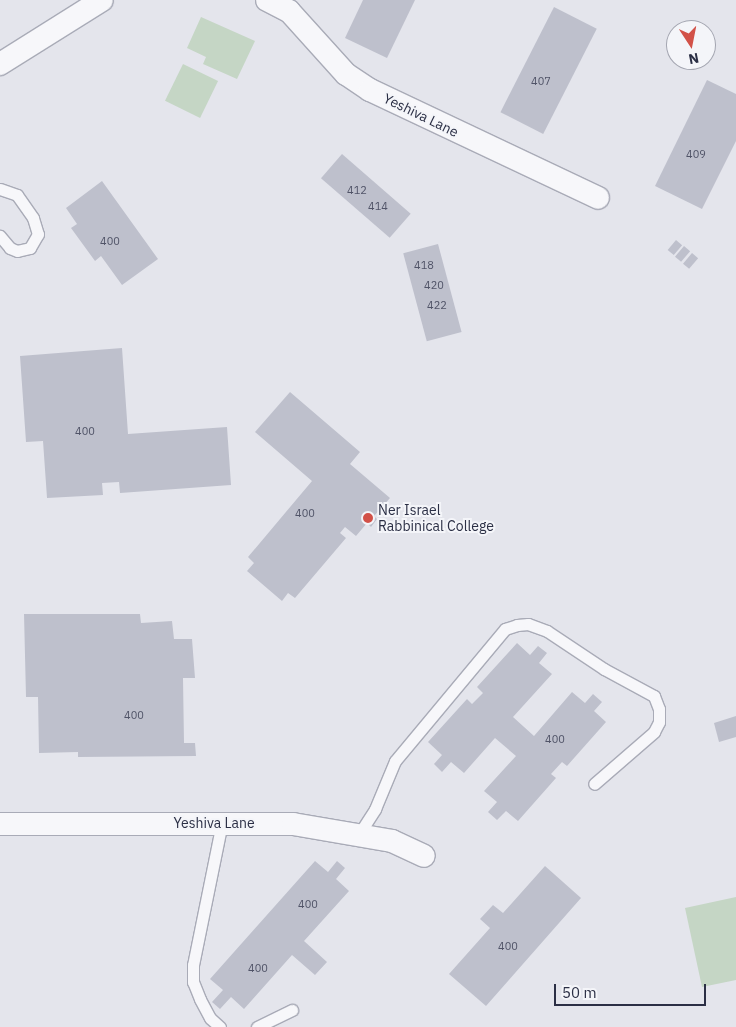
<!DOCTYPE html>
<style>
body{margin:0}
#map{position:relative;width:736px;height:1027px;overflow:hidden;background:#e4e5ec;font-family:"IBM Plex Sans",sans-serif}
div>[style]{position:absolute}
.green>*{inset:0;background:#c5d6c5;transform-origin:0 0}
.building>*{inset:0;background:#bec0cc;transform-origin:0 0}
.roads{filter:drop-shadow(1px 0 #a9abb7) drop-shadow(-1px 0 #a9abb7) drop-shadow(0 1px #a9abb7) drop-shadow(0 -1px #a9abb7)}
.service>*{height:11px;margin:-5.5px;padding:0 5.5px;transform-origin:5.5px;border-radius:5.5px;background:#f7f7fa}
.minor>*{height:22px;margin:-11px;padding:0 11px;transform-origin:11px;border-radius:11px;background:#f7f7fa}
.dots>*{width:14px;height:14px;translate:-50% -50%;box-sizing:border-box;border:2px solid #f4f5f9;border-radius:50%}
span{translate:-50% -50%;white-space:nowrap;text-align:center;line-height:1.15;-webkit-text-stroke:4px #f4f5f9;paint-order:stroke}
.number-label{font-size:11px;color:#505367}
.number-label span{-webkit-text-stroke-width:0}
.street-label{font-size:14px;color:#2b2f45}
.poi-label{font-size:14px;color:#2b2f45}
.left{translate:0 -50%;text-align:left}
.north{position:absolute;left:666px;top:20px;width:50px;height:50px;box-sizing:border-box;background:#f4f5f9;border:1px solid #a4a6b1;border-radius:50%;rotate:169deg;font-size:14px;font-weight:700;line-height:20px;text-align:center;color:#2b2f45}
.north::after{content:'';display:block;margin:auto;width:18px;height:22px;background:#d25148;clip-path:polygon(50% 0,100% 100%,50% 72%,0 100%)}
.scale{position:absolute;left:554px;top:984px;width:152px;height:22px;box-sizing:border-box;border:2px solid #2b2f45;border-top:0;padding-left:6px;font-size:15px;line-height:18px;white-space:nowrap;color:#2b2f45;-webkit-text-stroke:4px #f4f5f9;paint-order:stroke}
</style>
<div id="map">
<div class="green">
<div style="clip-path:polygon(201px 17px,255px 41px,237px 79px,203px 64px,206px 57px,187px 48px)"></div>
<div style="left:183px;top:64px;width:39px;height:41px;rotate:26deg"></div>
<div style="clip-path:polygon(736px 897px,736px 980px,702px 987px,685px 908px)"></div>
</div>
<div class="building">
<div style="clip-path:polygon(363px 0,415px 0,387px 58px,345px 38px)"></div>
<div style="left:554px;top:7px;width:48px;height:118px;rotate:27deg"></div>
<div style="clip-path:polygon(707px 80px,736px 94px,736px 141px,702px 209px,655px 186px)"></div>
<div style="left:342px;top:154px;width:91px;height:32px;rotate:41deg"></div>
<div style="clip-path:polygon(102px 181px,158px 259px,122px 285px,101px 256px,95px 261px,71px 228px,77px 224px,66px 208px)"></div>
<div style="left:676px;top:240px;width:8px;height:13px;rotate:40deg"></div>
<div style="left:438px;top:244px;width:91px;height:36px;rotate:75deg"></div>
<div style="left:684px;top:246px;width:8px;height:14px;rotate:40deg"></div>
<div style="left:692px;top:253px;width:8px;height:14px;rotate:40deg"></div>
<div style="clip-path:polygon(122px 348px,128px 434px,227px 427px,231px 485px,120px 493px,119px 482px,102px 483px,103px 495px,47px 498px,43px 441px,26px 442px,20px 356px)"></div>
<div style="clip-path:polygon(290px 392px,360px 452px,350px 464px,390px 498px,374px 516px,377px 519px,371px 527px,367px 523px,356px 536px,345px 527px,340px 533px,346px 538px,295px 598px,288px 593px,282px 601px,247px 571px,254px 563px,248px 557px,312px 481px,255px 432px)"></div>
<div style="clip-path:polygon(24px 614px,140px 614px,141px 623px,172px 621px,174px 639px,192px 639px,195px 678px,183px 678px,184px 743px,195px 743px,196px 756px,78px 757px,78px 752px,39px 753px,38px 697px,26px 697px)"></div>
<div style="clip-path:polygon(517px 643px,530px 655px,538px 646px,547px 653px,539px 663px,552px 674px,513px 717px,534px 736px,572px 692px,585px 703px,593px 694px,602px 702px,594px 711px,606px 722px,567px 766px,562px 762px,551px 774px,556px 778px,518px 821px,506px 811px,497px 820px,488px 812px,497px 802px,484px 791px,516px 756px,495px 738px,464px 773px,451px 762px,442px 772px,434px 764px,442px 755px,428px 742px,467px 699px,472px 704px,483px 693px,477px 687px)"></div>
<div style="clip-path:polygon(736px 716px,736px 737px,719px 742px,714px 723px)"></div>
<div style="clip-path:polygon(315px 861px,328px 872px,337px 861px,345px 868px,336px 879px,349px 891px,304px 941px,327px 962px,315px 975px,292px 955px,244px 1009px,231px 997px,220px 1009px,212px 1002px,223px 990px,210px 979px)"></div>
<div style="clip-path:polygon(545px 866px,581px 898px,486px 1006px,449px 974px,490px 928px,480px 919px,493px 905px,503px 913px)"></div>
</div>
<div class="roads">
<div class="service">
<div style="left:0;top:189px;width:18px;rotate:19deg"></div>
<div style="left:17px;top:195px;width:28px;rotate:55deg"></div>
<div style="left:33px;top:218px;width:17px;rotate:73deg"></div>
<div style="left:38px;top:234px;width:16px;rotate:120deg"></div>
<div style="left:30px;top:248px;width:13px;rotate:167deg"></div>
<div style="left:17px;top:251px;width:8px;rotate:-157deg"></div>
<div style="left:10px;top:248px;width:16px;rotate:-130deg"></div>
<div style="left:359px;top:834px;width:30px;rotate:-57deg"></div>
<div style="left:375px;top:809px;width:52px;rotate:-67.4deg"></div>
<div style="left:395px;top:761px;width:172px;rotate:-50.2deg"></div>
<div style="left:505px;top:629px;width:13px;rotate:-18deg"></div>
<div style="left:517px;top:625px;width:11px;rotate:-5deg"></div>
<div style="left:528px;top:624px;width:20px;rotate:20deg"></div>
<div style="left:547px;top:631px;width:69px;rotate:33.7deg"></div>
<div style="left:604px;top:669px;width:57px;rotate:28.4deg"></div>
<div style="left:654px;top:696px;width:14px;rotate:69deg"></div>
<div style="left:659px;top:709px;width:13px;rotate:90deg"></div>
<div style="left:659px;top:722px;width:11px;rotate:117deg"></div>
<div style="left:654px;top:732px;width:79px;rotate:139.1deg"></div>
<div style="left:220px;top:1027px;width:13px;rotate:-138deg"></div>
<div style="left:210px;top:1018px;width:21px;rotate:-118deg"></div>
<div style="left:200px;top:999px;width:18px;rotate:-112deg"></div>
<div style="left:193px;top:982px;width:17px;rotate:-90deg"></div>
<div style="left:193px;top:965px;width:146px;rotate:-78.5deg"></div>
<div style="left:257px;top:1027px;width:39px;rotate:-26deg"></div>
</div>
<div class="minor">
<div style="left:267px;top:0;width:25px;rotate:27deg"></div>
<div style="left:289px;top:11px;width:85px;rotate:47.9deg"></div>
<div style="left:346px;top:74px;width:29px;rotate:34deg"></div>
<div style="left:370px;top:90px;width:252px;rotate:25.3deg"></div>
<div style="left:0;top:64px;width:120px;rotate:-32.1deg"></div>
<div style="left:0;top:824px;width:293px"></div>
<div style="left:293px;top:824px;width:100px;rotate:9.7deg"></div>
<div style="left:392px;top:841px;width:35px;rotate:25deg"></div>
</div>
</div>
<div class="dots">
<div style="left:368px;top:518px;background:#d25148"></div>
</div>
<div class="number-label">
<span style="left:541px;top:81px">407</span>
<span style="left:696px;top:154px">409</span>
<span style="left:357px;top:190px">412</span>
<span style="left:378px;top:206px">414</span>
<span style="left:110px;top:241px">400</span>
<span style="left:424px;top:265px">418</span>
<span style="left:434px;top:285px">420</span>
<span style="left:437px;top:305px">422</span>
<span style="left:85px;top:431px">400</span>
<span style="left:305px;top:513px">400</span>
<span style="left:134px;top:715px">400</span>
<span style="left:555px;top:739px">400</span>
<span style="left:308px;top:904px">400</span>
<span style="left:508px;top:946px">400</span>
<span style="left:258px;top:968px">400</span>
</div>
<div class="street-label">
<span style="left:421px;top:115px;rotate:26deg">Yeshiva Lane</span>
<span style="left:214px;top:823px">Yeshiva Lane</span>
</div>
<div class="poi-label">
<span class="left" style="left:378px;top:518px">Ner Israel<br>Rabbinical College</span>
</div>
<div class="north">N</div>
<div class="scale">50 m</div>
</div>
